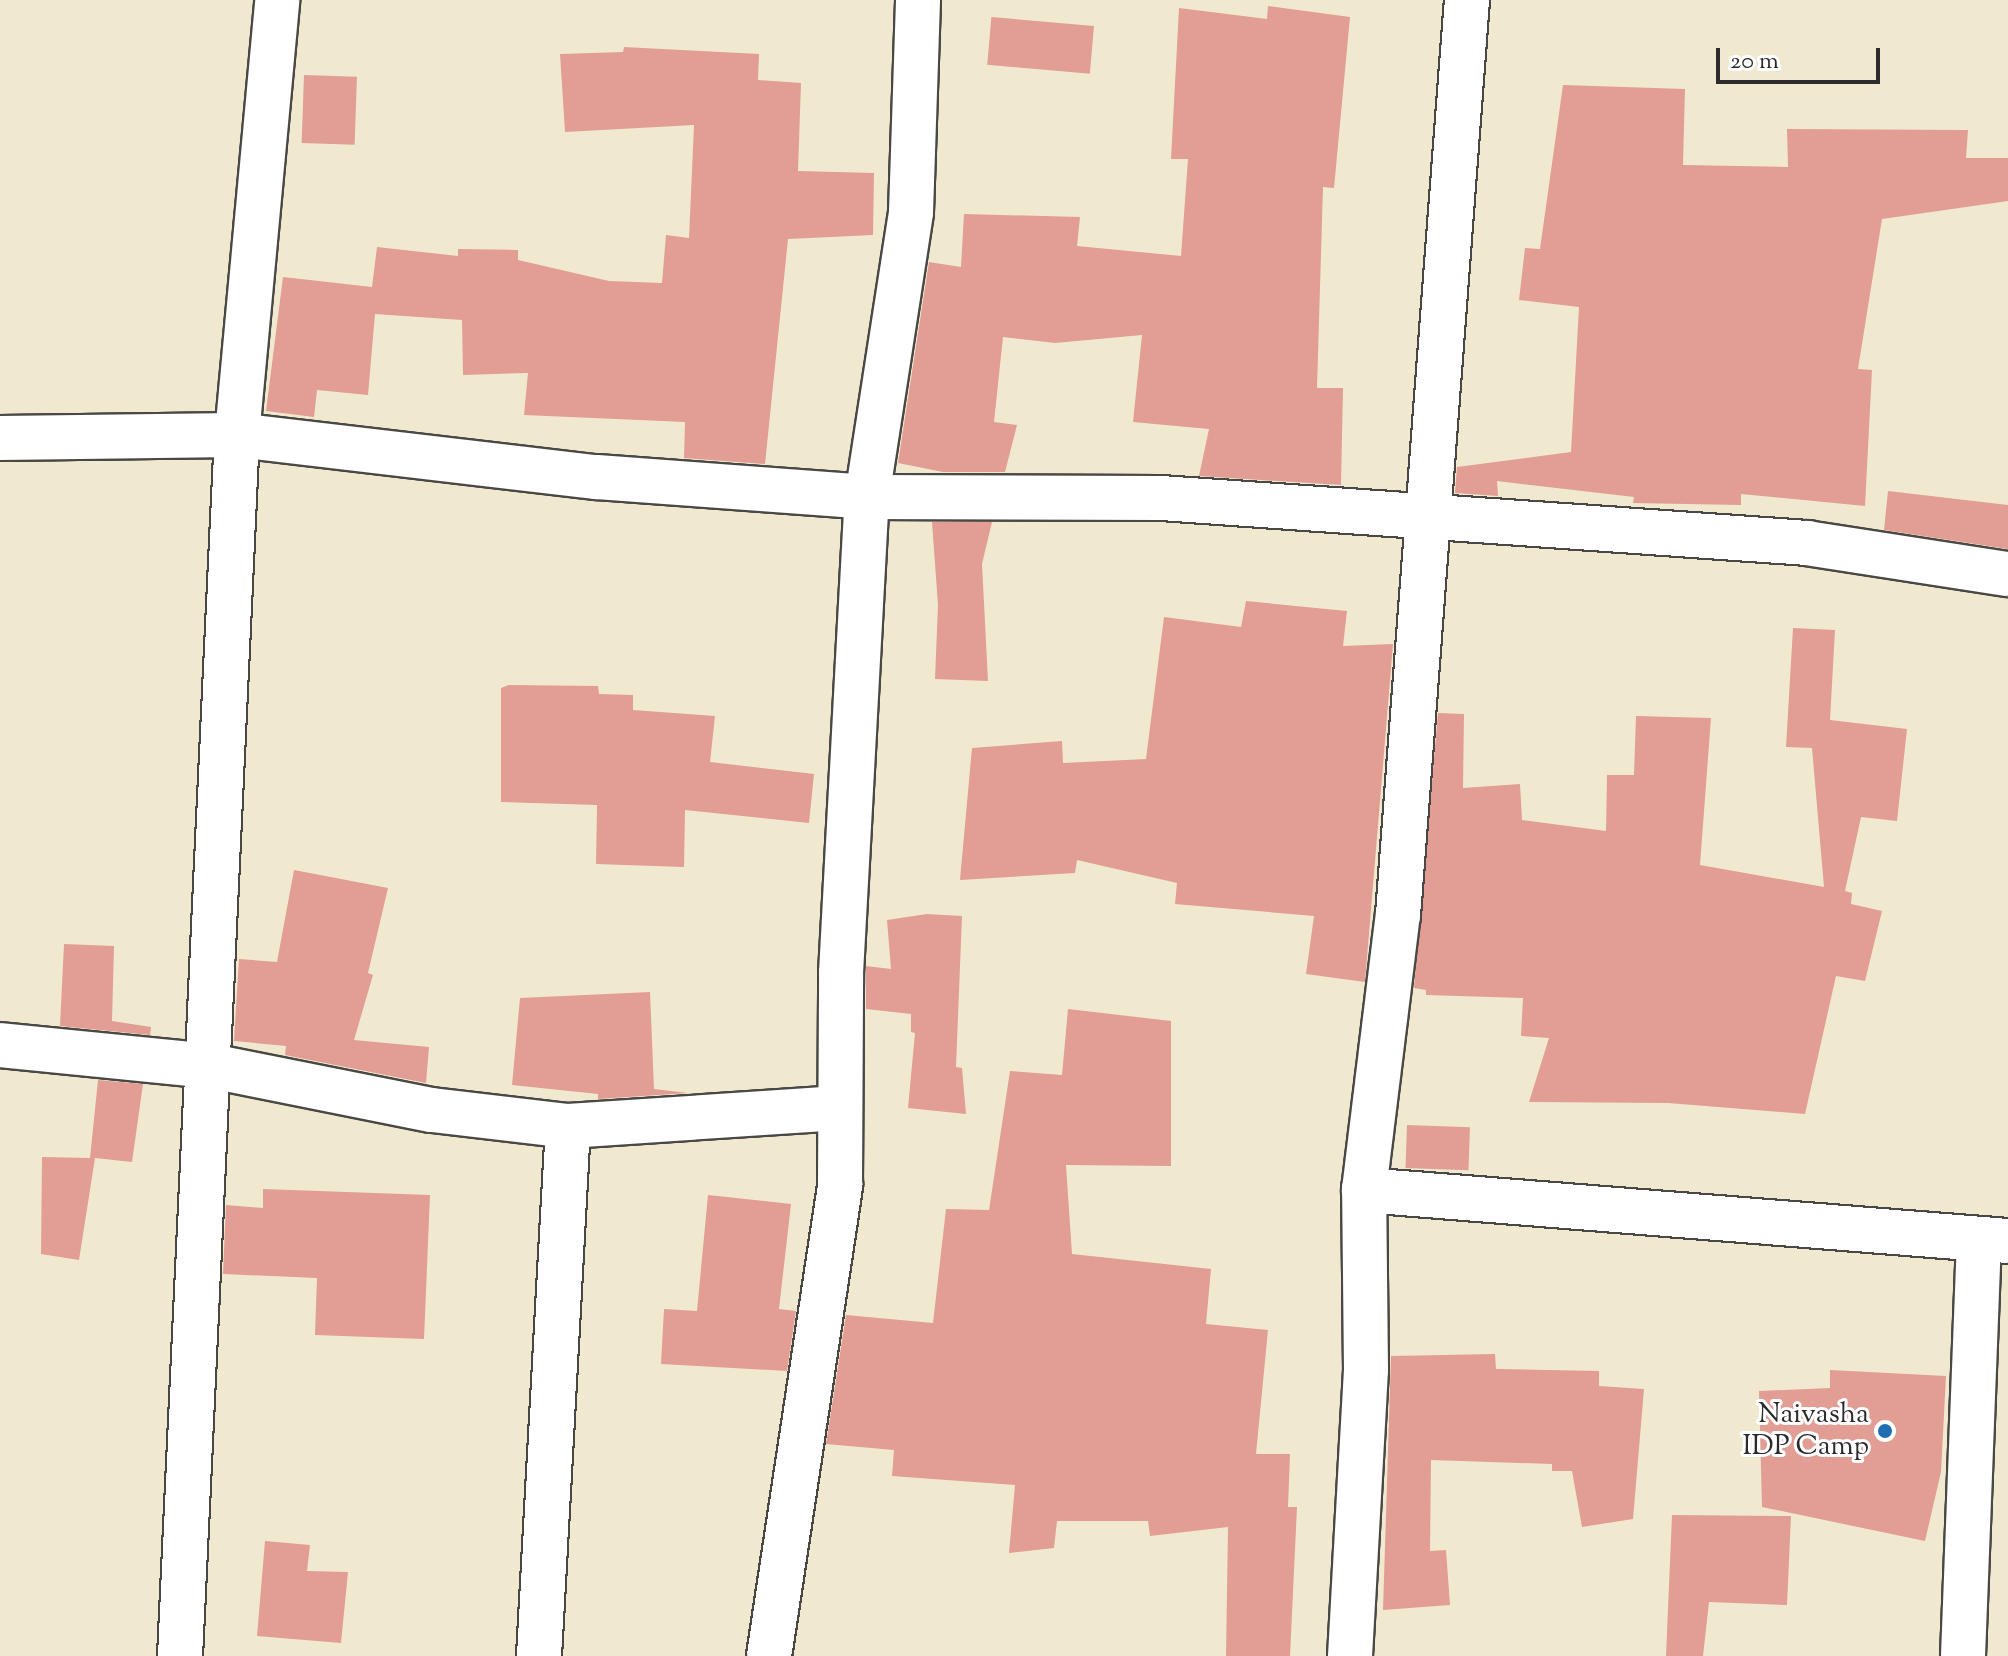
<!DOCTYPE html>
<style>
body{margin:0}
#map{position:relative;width:2008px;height:1656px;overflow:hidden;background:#f0e9d0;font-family:"Sorts Mill Goudy",serif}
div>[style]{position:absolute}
.building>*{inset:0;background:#e29d95;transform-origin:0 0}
.roads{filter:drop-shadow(2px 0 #494844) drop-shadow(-2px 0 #494844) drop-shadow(0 2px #494844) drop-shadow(0 -2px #494844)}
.street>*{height:44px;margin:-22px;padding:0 22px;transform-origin:22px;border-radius:22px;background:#fff}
.dots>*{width:22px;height:22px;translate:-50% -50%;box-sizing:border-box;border:4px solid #fff;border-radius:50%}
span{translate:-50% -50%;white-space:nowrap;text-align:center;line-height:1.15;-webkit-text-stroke:6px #fff;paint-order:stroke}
.poi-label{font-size:28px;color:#2b2b2b}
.right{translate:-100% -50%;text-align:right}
.scale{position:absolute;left:1716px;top:48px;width:164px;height:36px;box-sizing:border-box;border:4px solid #2b2b2b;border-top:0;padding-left:10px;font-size:24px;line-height:28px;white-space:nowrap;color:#2b2b2b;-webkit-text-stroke:6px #fff;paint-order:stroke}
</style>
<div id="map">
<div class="building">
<div style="clip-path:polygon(1268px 6px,1350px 17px,1334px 188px,1323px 187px,1317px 388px,1343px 388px,1341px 485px,1199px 476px,1209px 429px,1133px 422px,1142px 335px,1055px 343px,1003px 337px,994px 422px,1017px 425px,1005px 472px,943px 472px,898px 463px,929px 262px,961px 267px,964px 214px,1080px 217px,1077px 246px,1181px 256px,1188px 159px,1171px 159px,1179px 8px,1267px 19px)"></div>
<div style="left:1094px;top:26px;width:48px;height:103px;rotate:95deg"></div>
<div style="clip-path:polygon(624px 47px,759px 54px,758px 80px,801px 83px,798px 171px,874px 173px,873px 235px,788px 239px,765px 464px,684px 458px,685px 422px,524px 415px,528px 373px,463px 375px,462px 320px,375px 314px,368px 395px,317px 390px,314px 417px,266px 411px,283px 277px,372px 287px,377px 247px,458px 256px,458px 249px,518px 250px,518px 260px,609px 281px,662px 283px,666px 235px,689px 238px,694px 125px,565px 132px,560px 54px,623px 52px)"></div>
<div style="left:304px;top:75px;width:53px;height:68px;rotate:2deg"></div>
<div style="clip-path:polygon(1563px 85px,1685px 89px,1683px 165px,1788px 167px,1787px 129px,1968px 130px,1966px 158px,2008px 158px,2008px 201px,1882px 219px,1858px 369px,1872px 370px,1865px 506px,1741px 494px,1741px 505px,1633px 503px,1634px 497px,1497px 481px,1498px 496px,1455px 493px,1457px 467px,1571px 452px,1579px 307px,1519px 300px,1525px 248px,1540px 249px)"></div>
<div style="clip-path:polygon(1888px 491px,2008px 505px,2008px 549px,1884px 530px)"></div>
<div style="clip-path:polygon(932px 522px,992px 522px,982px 564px,988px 681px,935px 679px,938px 605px)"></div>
<div style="clip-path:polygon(1246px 601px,1347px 611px,1343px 646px,1393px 644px,1365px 982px,1306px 974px,1314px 916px,1175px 904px,1177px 883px,1077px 860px,1075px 873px,960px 880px,972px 748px,1062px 741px,1063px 763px,1146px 759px,1164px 617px,1241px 627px)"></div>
<div style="clip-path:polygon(1793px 628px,1835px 630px,1830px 720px,1907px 729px,1897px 821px,1861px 817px,1845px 891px,1852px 893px,1851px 904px,1882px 911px,1865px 981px,1836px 976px,1805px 1114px,1668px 1103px,1529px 1102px,1549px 1038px,1521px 1036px,1523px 998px,1426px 995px,1426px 990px,1414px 988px,1438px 713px,1464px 714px,1463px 788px,1520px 784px,1522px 820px,1606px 831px,1607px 775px,1634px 775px,1636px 716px,1711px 718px,1700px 865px,1824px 887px,1812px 748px,1786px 747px)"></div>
<div style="clip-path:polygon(509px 685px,598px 686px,599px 694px,633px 695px,633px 710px,715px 716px,710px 762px,814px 774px,809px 823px,685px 810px,684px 867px,596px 864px,597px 805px,501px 802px,501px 688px)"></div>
<div style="clip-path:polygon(294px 870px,388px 888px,368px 973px,373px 975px,354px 1040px,429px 1047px,426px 1083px,285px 1055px,286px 1046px,234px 1041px,239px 959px,277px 962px)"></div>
<div style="clip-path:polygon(927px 914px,962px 916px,956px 1067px,962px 1068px,966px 1114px,908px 1108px,915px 1033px,911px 1032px,911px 1014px,866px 1009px,866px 966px,891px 969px,887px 920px)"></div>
<div style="clip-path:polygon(64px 944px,114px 946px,112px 1021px,151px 1027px,150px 1035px,60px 1026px)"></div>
<div style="clip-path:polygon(650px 992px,654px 1089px,688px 1093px,598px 1099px,598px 1094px,512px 1085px,520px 998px)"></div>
<div style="clip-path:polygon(1068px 1009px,1171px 1021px,1171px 1166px,1066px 1165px,1072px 1254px,1211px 1269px,1206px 1324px,1268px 1330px,1256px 1454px,1290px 1454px,1288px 1507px,1297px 1507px,1290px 1656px,1226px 1656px,1228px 1527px,1150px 1536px,1148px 1521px,1057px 1521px,1054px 1548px,1009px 1553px,1015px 1485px,892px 1476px,894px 1450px,826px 1444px,846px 1315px,933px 1323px,946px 1209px,989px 1210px,1010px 1071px,1062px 1075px)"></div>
<div style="clip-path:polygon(98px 1080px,143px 1084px,132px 1162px,95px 1158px,79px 1260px,41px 1254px,42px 1157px,90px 1158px)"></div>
<div style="left:1407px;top:1125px;width:63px;height:43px;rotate:2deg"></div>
<div style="clip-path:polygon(263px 1189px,430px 1195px,424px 1339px,315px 1335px,317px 1278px,223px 1274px,226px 1205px,263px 1208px)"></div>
<div style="clip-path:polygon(708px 1195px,791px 1204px,779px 1309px,796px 1311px,787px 1371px,661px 1364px,664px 1309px,697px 1311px)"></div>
<div style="clip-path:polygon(1495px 1354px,1496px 1369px,1599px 1371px,1599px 1386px,1644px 1389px,1633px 1519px,1582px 1527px,1572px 1471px,1552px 1471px,1552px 1464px,1431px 1460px,1430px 1551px,1446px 1550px,1450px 1605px,1383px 1610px,1391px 1356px)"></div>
<div style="clip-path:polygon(1830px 1370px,1946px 1376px,1941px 1472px,1925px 1541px,1762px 1507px,1759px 1391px,1830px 1388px)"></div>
<div style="clip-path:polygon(1672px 1515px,1791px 1516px,1787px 1605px,1709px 1602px,1703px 1656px,1666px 1656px)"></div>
<div style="clip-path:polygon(265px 1541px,310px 1545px,307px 1571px,348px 1572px,341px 1643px,257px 1636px)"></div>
</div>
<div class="roads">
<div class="street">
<div style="left:0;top:438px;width:237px;rotate:-0.7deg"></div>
<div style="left:237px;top:435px;width:362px;rotate:6.7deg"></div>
<div style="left:597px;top:477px;width:271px;rotate:4.2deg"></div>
<div style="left:867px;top:497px;width:294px;rotate:0.2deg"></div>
<div style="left:1161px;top:498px;width:648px;rotate:3.98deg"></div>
<div style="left:1807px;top:543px;width:203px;rotate:8.8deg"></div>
<div style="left:0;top:1045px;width:212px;rotate:5.7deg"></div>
<div style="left:211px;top:1066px;width:225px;rotate:11.3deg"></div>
<div style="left:432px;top:1110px;width:137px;rotate:6.7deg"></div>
<div style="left:568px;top:1126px;width:272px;rotate:-3.8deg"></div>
<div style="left:1364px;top:1190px;width:646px;rotate:4.53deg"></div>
<div style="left:180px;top:1656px;width:1222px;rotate:-87.33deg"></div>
<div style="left:237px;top:435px;width:437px;rotate:-84.7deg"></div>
<div style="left:539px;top:1656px;width:531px;rotate:-86.87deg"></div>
<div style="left:769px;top:1656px;width:477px;rotate:-81.4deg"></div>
<div style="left:840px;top:1184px;width:211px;rotate:-89.7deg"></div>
<div style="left:841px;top:973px;width:477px;rotate:-86.9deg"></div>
<div style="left:867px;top:497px;width:288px;rotate:-81.2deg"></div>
<div style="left:911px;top:212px;width:212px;rotate:-88.1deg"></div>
<div style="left:1350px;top:1656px;width:286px;rotate:-86.8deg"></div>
<div style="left:1366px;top:1370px;width:180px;rotate:-90.6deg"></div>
<div style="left:1364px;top:1190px;width:277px;rotate:-83deg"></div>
<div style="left:1398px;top:915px;width:918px;rotate:-85.69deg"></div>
<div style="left:1963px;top:1656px;width:415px;rotate:-87.8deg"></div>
</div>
</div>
<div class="dots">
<div style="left:1885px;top:1431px;background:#1f6fb2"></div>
</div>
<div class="poi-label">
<span class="right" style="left:1869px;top:1431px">Naivasha<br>IDP Camp</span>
</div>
<div class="scale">20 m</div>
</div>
